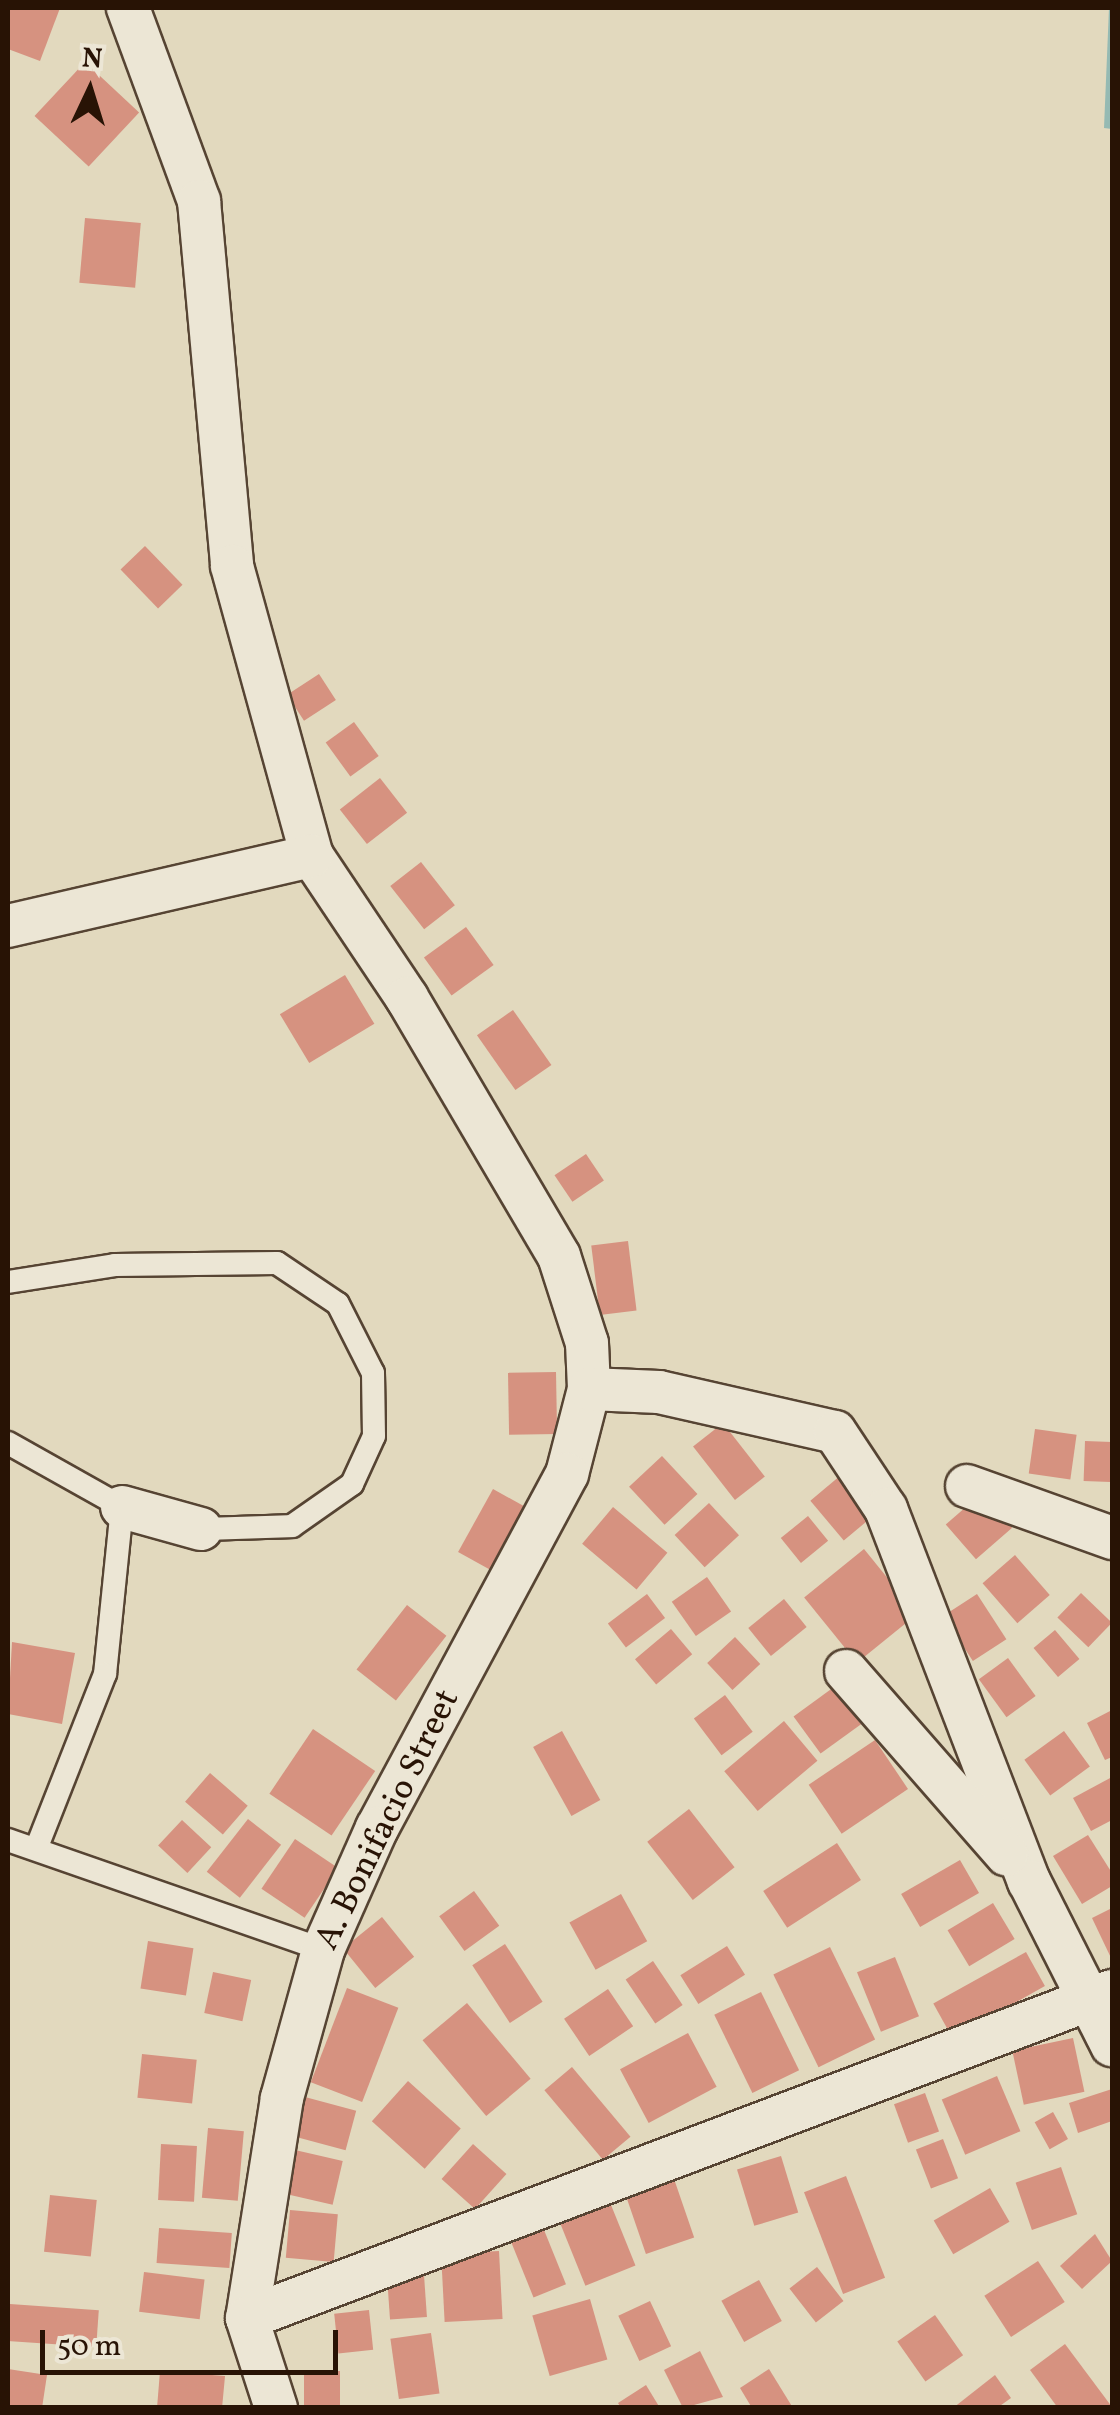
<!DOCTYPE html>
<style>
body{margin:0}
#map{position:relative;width:1120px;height:2415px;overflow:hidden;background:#e2d9be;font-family:Vollkorn,serif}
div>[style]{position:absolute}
.water>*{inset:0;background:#95bab3}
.building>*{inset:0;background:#d69280;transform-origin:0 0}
.roads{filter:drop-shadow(2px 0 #564433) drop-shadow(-2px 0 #564433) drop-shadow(0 2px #564433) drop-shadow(0 -2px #564433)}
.lane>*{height:22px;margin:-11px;padding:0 11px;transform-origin:11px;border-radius:11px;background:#ece6d5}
.street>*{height:42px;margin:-21px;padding:0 21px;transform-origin:21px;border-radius:21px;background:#ece6d5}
span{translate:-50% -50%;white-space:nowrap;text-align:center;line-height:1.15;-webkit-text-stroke:9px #ece6d5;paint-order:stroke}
.street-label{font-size:35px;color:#281305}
.frame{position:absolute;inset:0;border:10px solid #281305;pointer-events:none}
.north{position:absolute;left:40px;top:40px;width:100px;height:100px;-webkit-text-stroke:8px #ece6d5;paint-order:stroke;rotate:4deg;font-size:28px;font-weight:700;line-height:40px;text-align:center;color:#281305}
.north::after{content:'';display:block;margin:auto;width:35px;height:45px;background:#281305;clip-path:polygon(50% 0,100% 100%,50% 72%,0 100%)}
.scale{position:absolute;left:40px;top:2330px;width:298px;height:45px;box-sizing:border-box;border:5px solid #281305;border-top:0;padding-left:12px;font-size:30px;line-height:35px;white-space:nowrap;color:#281305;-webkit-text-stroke:8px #ece6d5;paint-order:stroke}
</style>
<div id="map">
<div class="water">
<div style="clip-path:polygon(1109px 8px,1112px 8px,1112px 129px,1104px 128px)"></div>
</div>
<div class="building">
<div style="clip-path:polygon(8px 8px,60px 8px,40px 61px,8px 49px)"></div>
<div style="left:85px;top:62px;width:74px;height:74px;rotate:43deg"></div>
<div style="left:85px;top:218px;width:56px;height:65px;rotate:5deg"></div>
<div style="left:145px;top:546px;width:54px;height:34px;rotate:46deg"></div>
<div style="left:319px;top:674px;width:31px;height:38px;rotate:57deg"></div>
<div style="left:354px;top:722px;width:42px;height:35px;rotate:54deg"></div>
<div style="left:380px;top:778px;width:44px;height:51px;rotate:52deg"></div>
<div style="left:421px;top:862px;width:55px;height:39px;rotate:52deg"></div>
<div style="left:466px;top:927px;width:47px;height:52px;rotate:54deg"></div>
<div style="left:345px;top:975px;width:57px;height:76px;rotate:59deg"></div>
<div style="left:513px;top:1010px;width:67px;height:44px;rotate:55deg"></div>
<div style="left:586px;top:1154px;width:32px;height:38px;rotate:56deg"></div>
<div style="left:628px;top:1241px;width:70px;height:37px;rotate:83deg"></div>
<div style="left:556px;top:1372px;width:62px;height:48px;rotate:89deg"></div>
<div style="left:723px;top:1423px;width:68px;height:38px;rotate:52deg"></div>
<div style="left:1035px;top:1429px;width:42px;height:45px;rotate:8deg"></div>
<div style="left:1085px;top:1441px;width:27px;height:40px;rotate:2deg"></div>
<div style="left:662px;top:1456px;width:52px;height:45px;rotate:47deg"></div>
<div style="left:841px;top:1475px;width:52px;height:40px;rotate:50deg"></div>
<div style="left:493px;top:1489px;width:48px;height:72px;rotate:29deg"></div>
<div style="left:982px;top:1493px;width:46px;height:48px;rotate:49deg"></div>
<div style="left:709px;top:1503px;width:44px;height:47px;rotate:47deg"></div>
<div style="left:613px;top:1507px;width:71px;height:48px;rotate:40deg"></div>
<div style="left:808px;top:1516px;width:32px;height:35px;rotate:51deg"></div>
<div style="left:864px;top:1549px;width:84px;height:77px;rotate:51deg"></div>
<div style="left:1015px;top:1555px;width:53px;height:43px;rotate:49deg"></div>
<div style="left:707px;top:1577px;width:42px;height:43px;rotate:55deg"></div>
<div style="left:1081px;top:1593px;width:43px;height:34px;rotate:44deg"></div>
<div style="left:647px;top:1594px;width:30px;height:49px;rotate:53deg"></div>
<div style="left:977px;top:1594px;width:54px;height:40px;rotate:57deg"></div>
<div style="left:784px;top:1599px;width:36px;height:46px;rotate:51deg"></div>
<div style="left:407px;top:1605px;width:50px;height:82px;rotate:38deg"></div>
<div style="left:671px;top:1629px;width:33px;height:47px;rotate:50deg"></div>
<div style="left:1055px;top:1630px;width:38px;height:28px;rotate:50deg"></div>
<div style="left:735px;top:1637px;width:37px;height:38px;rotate:47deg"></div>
<div style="clip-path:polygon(12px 1642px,75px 1653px,62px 1724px,8px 1714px)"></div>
<div style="left:1008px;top:1658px;width:47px;height:36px;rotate:54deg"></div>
<div style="left:834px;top:1687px;width:46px;height:50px;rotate:54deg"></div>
<div style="left:725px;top:1695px;width:46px;height:39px;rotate:53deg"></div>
<div style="clip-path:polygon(1112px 1710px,1112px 1757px,1105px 1760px,1087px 1723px)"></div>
<div style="left:784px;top:1721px;width:52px;height:78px;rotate:50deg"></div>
<div style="left:313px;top:1729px;width:75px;height:78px;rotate:34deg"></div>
<div style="left:562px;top:1731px;width:79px;height:33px;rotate:61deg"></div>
<div style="left:1064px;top:1731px;width:44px;height:49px;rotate:54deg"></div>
<div style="left:875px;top:1740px;width:59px;height:80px;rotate:56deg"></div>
<div style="left:210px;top:1773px;width:50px;height:38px;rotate:41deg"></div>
<div style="clip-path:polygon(1112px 1777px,1112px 1820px,1091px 1831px,1073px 1798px)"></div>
<div style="left:689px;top:1809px;width:74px;height:53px;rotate:52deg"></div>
<div style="left:248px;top:1819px;width:42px;height:67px;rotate:38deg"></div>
<div style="left:182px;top:1820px;width:40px;height:35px;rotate:43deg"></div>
<div style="clip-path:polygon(1088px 1835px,1112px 1873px,1112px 1886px,1082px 1904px,1053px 1856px)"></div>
<div style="left:295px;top:1839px;width:52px;height:60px;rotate:34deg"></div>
<div style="left:837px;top:1843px;width:44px;height:88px;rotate:57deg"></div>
<div style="left:960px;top:1860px;width:38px;height:68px;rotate:60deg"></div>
<div style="left:474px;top:1891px;width:43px;height:43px;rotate:54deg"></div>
<div style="left:621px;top:1894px;width:54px;height:59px;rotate:61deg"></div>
<div style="left:993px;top:1903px;width:42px;height:53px;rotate:59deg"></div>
<div style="clip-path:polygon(1112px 1908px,1112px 1960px,1092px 1918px)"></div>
<div style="left:382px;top:1917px;width:51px;height:50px;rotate:51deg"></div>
<div style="left:148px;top:1941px;width:46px;height:48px;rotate:9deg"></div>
<div style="left:505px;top:1944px;width:69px;height:39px;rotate:57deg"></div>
<div style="left:727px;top:1946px;width:34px;height:55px;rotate:58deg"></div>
<div style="left:830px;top:1947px;width:103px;height:63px;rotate:64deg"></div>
<div style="left:1026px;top:1952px;width:39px;height:106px;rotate:61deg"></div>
<div style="left:895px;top:1957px;width:64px;height:41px;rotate:68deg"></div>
<div style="left:653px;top:1961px;width:53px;height:33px;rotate:56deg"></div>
<div style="left:213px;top:1972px;width:39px;height:42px;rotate:12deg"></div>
<div style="left:347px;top:1988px;width:55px;height:101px;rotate:21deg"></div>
<div style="left:608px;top:1989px;width:45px;height:53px;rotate:56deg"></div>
<div style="left:761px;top:1992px;width:87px;height:52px;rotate:64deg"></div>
<div style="left:467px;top:2003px;width:99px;height:58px;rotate:50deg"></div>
<div style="left:688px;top:2033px;width:61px;height:77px;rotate:62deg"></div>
<div style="left:1073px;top:2038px;width:55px;height:62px;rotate:78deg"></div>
<div style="left:142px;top:2054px;width:55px;height:44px;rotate:6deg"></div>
<div style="left:572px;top:2067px;width:91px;height:36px;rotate:50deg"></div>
<div style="left:997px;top:2076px;width:60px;height:60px;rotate:67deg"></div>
<div style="left:408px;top:2081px;width:71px;height:54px;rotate:42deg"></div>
<div style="clip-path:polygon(1112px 2089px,1112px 2121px,1078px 2133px,1069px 2103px)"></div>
<div style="left:925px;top:2093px;width:41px;height:33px;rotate:70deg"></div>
<div style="left:305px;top:2097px;width:53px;height:41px;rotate:15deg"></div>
<div style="left:1053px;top:2112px;width:31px;height:21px;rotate:61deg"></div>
<div style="left:208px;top:2128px;width:36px;height:70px;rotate:5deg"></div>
<div style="left:943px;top:2139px;width:42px;height:29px;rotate:69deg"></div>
<div style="left:161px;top:2144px;width:36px;height:56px;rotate:3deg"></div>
<div style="left:473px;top:2144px;width:45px;height:47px;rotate:42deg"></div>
<div style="left:295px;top:2150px;width:49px;height:45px;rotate:13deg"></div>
<div style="left:781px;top:2156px;width:59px;height:46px;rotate:73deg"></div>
<div style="left:1061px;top:2167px;width:50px;height:48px;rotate:71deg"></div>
<div style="left:673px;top:2176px;width:65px;height:51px;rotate:71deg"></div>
<div style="left:846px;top:2176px;width:109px;height:45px;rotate:69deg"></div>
<div style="left:990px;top:2188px;width:39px;height:65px;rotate:60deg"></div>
<div style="left:50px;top:2195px;width:47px;height:57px;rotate:6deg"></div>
<div style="left:607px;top:2195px;width:76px;height:54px;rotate:68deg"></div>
<div style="left:290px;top:2210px;width:48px;height:48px;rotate:5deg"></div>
<div style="left:542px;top:2225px;width:64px;height:35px;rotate:68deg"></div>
<div style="left:159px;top:2228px;width:73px;height:35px;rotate:4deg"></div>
<div style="clip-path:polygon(1095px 2234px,1112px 2261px,1082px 2289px,1060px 2266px)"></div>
<div style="left:499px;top:2251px;width:68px;height:58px;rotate:87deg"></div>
<div style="left:1038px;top:2261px;width:49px;height:64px;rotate:57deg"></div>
<div style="left:817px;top:2267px;width:43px;height:35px;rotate:52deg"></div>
<div style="left:144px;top:2272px;width:61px;height:40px;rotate:7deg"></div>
<div style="left:424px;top:2275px;width:42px;height:37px;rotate:86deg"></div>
<div style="left:759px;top:2280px;width:47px;height:43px;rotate:61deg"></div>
<div style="left:590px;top:2299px;width:63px;height:60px;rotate:74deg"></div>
<div style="left:650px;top:2301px;width:50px;height:35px;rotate:65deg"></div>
<div style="left:10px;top:2304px;width:89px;height:37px;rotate:4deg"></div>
<div style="left:369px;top:2310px;width:40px;height:35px;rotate:84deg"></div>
<div style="left:935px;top:2315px;width:49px;height:46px;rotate:55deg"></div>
<div style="left:431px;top:2333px;width:61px;height:41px;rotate:82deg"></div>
<div style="clip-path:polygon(1065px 2344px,1112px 2407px,1112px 2408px,1058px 2408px,1030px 2370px)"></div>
<div style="clip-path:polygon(700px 2351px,723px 2397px,683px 2408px,664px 2370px)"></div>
<div style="clip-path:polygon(8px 2369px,47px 2375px,42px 2408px,8px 2408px)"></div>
<div style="clip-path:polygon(769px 2369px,793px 2408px,752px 2408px,740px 2388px)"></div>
<div style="clip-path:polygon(160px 2371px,225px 2376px,222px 2408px,157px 2408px)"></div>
<div style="left:304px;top:2371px;width:36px;height:37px"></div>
<div style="clip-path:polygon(995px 2375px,1011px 2398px,997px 2408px,953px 2408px)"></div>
<div style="clip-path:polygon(646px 2385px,660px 2408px,621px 2408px,618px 2403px)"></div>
</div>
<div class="roads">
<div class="lane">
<div style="left:8px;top:1282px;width:108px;rotate:-9deg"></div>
<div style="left:115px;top:1265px;width:162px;rotate:-0.7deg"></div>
<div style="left:277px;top:1263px;width:73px;rotate:33.9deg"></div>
<div style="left:338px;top:1304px;width:77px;rotate:63.1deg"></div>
<div style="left:373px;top:1373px;width:63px;rotate:89.1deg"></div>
<div style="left:374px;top:1436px;width:53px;rotate:114.6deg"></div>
<div style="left:352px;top:1484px;width:73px;rotate:145deg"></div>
<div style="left:292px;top:1526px;width:91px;rotate:178.1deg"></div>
<div style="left:8px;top:1443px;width:131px;rotate:29.3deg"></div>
<div style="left:122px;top:1507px;width:168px;rotate:95.8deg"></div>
<div style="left:105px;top:1674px;width:188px;rotate:111.5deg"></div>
<div style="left:8px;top:1840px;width:334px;rotate:19.2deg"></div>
</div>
<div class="street">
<div style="left:128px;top:8px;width:206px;rotate:69.8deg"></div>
<div style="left:199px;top:201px;width:366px;rotate:84.8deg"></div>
<div style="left:232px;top:566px;width:301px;rotate:74.6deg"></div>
<div style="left:312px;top:856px;width:171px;rotate:56.2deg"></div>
<div style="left:407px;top:998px;width:299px;rotate:59.5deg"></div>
<div style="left:559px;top:1256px;width:91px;rotate:72.2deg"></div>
<div style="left:587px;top:1343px;width:46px;rotate:87.5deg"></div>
<div style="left:589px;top:1389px;width:88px;rotate:104.5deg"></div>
<div style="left:567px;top:1474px;width:402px;rotate:118.2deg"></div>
<div style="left:377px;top:1828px;width:133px;rotate:113.9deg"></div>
<div style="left:323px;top:1950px;width:154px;rotate:105.5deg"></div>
<div style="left:282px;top:2098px;width:223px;rotate:99deg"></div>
<div style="left:247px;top:2318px;width:95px;rotate:72.1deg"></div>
<div style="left:8px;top:926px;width:312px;rotate:-13deg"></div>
<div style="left:589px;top:1389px;width:70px;rotate:2.5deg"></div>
<div style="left:659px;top:1392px;width:180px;rotate:12.8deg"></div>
<div style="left:835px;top:1432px;width:92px;rotate:56.5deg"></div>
<div style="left:886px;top:1509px;width:399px;rotate:69deg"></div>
<div style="left:1029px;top:1881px;width:184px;rotate:63.2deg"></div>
<div style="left:967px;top:1486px;width:154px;rotate:19.7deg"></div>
<div style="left:122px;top:1507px;width:82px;rotate:15.6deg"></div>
<div style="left:846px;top:1671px;width:244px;rotate:48.8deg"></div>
<div style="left:247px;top:2318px;width:925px;rotate:-20.71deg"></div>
</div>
</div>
<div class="street-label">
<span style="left:388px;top:1820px;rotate:-64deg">A. Bonifacio Street</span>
</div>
<div class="frame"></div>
<div class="north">N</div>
<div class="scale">50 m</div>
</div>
